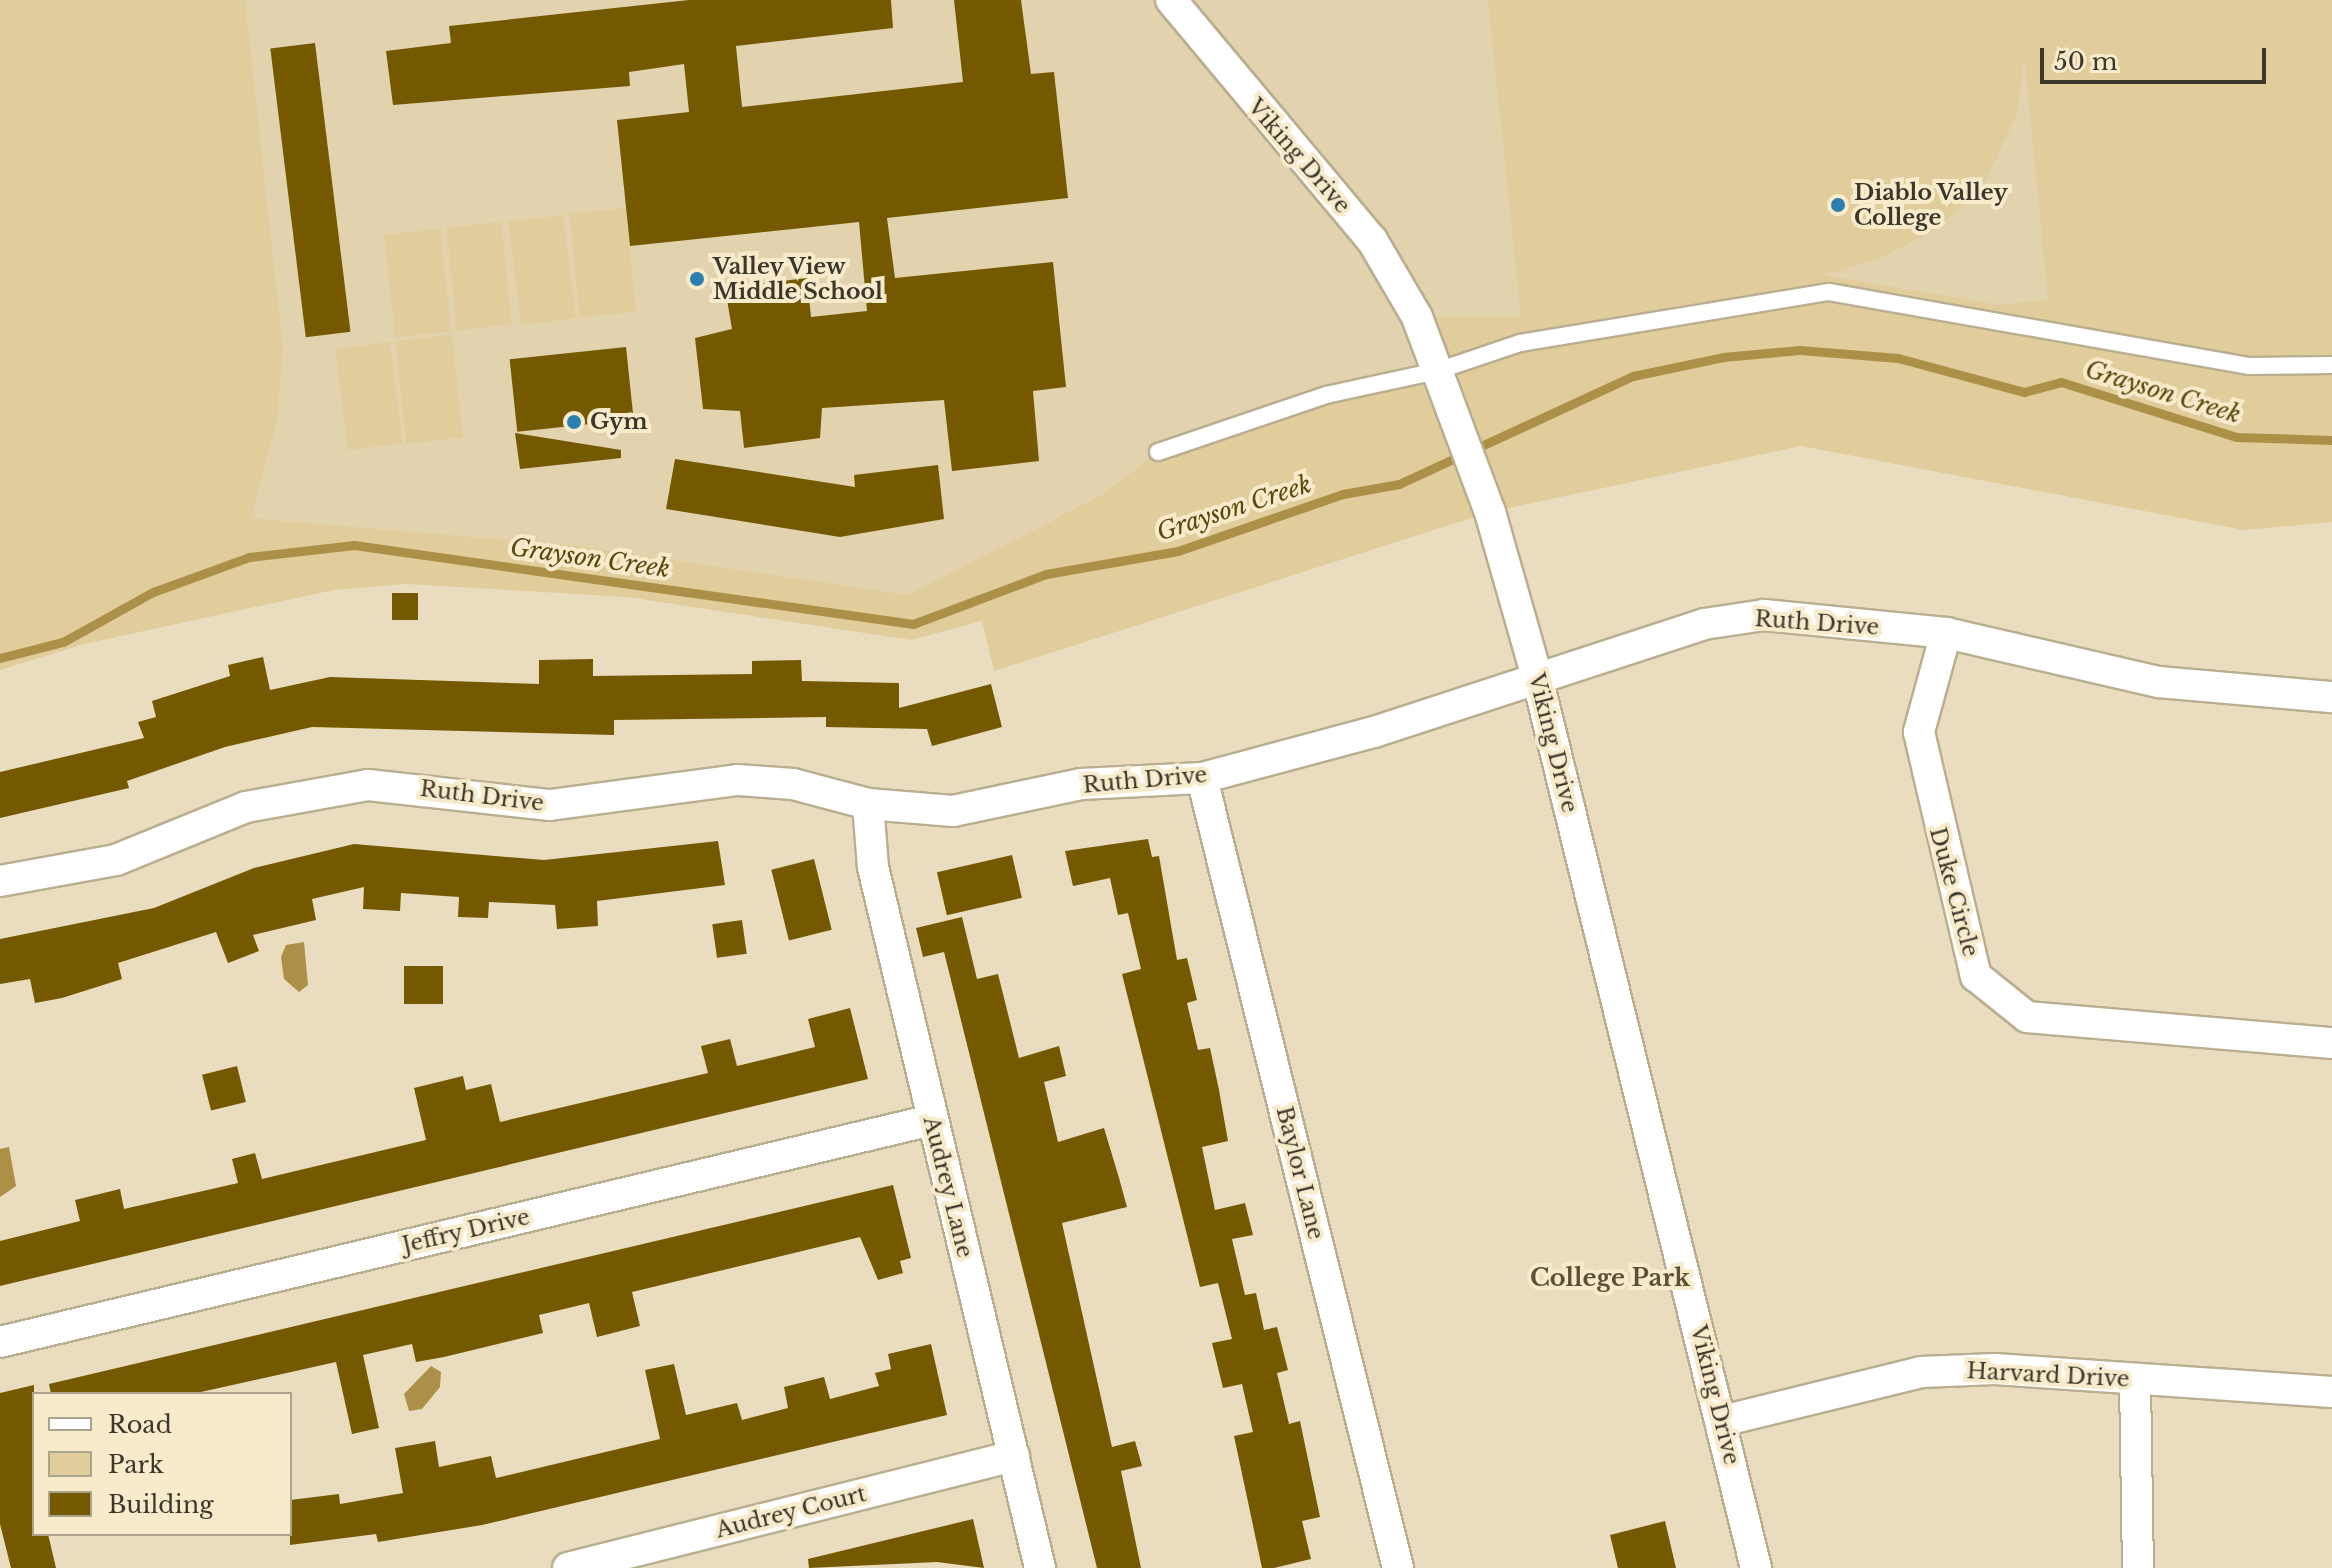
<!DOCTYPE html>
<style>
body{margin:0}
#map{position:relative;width:2332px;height:1568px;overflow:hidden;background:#eaddbf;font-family:"Libre Baskerville",serif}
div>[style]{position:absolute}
.built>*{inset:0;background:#e2d2ad}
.green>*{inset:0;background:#e1cc9b;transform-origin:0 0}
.water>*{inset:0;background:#ac9047}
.stream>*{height:9px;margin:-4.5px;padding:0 4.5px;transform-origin:4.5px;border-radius:4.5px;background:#ac9047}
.building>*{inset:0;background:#745900;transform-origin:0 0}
.roads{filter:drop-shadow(2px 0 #baae90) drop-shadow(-2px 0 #baae90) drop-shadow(0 2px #baae90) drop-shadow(0 -2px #baae90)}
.service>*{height:16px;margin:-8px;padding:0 8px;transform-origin:8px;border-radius:8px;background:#fff}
.minor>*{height:30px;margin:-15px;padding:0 15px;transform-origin:15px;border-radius:15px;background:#fff}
.dots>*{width:22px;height:22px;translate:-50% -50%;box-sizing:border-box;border:4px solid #f7ebcc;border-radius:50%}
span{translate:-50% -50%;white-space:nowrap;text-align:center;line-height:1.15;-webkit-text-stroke:8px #f7ebcc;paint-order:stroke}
.street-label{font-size:22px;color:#3c372b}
.poi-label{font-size:22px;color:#3c372b;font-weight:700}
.left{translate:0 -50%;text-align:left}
.water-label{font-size:24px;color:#5b470c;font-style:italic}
.neighbourhood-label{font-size:24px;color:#5c5137;font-weight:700}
.legend{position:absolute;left:32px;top:1392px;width:260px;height:144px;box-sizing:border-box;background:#f7ebcc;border:2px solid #aca38c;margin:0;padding:10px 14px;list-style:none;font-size:24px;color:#3c372b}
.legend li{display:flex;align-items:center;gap:16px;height:40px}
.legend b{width:40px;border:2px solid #aca38c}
.scale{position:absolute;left:2040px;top:48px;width:226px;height:36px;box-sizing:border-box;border:4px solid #3c372b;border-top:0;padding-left:10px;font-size:24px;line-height:28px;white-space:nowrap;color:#3c372b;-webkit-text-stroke:6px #f7ebcc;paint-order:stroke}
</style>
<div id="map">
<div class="built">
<div style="clip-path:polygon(0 0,2332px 0,2332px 407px,1158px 452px,1103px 494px,908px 595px,581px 546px,251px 518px)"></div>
</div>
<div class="green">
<div style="clip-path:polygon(evenodd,0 0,245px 0,283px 349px,277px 420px,251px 518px,581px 546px,908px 595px,1103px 494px,1158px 452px,1437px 371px,1417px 317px,1521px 317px,1488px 0,2332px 0,2332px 522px,2244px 530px,1801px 446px,1490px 512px,994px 671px,982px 621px,911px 640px,627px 597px,406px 584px,334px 590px,84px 644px,0 670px,0 0,2024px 53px,2048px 300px,1999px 305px,1824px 275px,1883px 257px,1936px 229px,1983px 186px,2018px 112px,2024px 53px)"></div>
<div style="left:625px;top:208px;width:104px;height:56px;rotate:84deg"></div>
<div style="left:563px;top:215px;width:104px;height:55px;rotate:83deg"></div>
<div style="left:501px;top:222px;width:103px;height:55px;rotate:84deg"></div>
<div style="left:440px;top:229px;width:103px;height:56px;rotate:84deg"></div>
<div style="left:452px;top:335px;width:103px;height:57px;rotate:84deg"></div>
<div style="left:390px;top:342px;width:102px;height:55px;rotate:83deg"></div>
</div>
<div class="water">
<div style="clip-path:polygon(304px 942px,308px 985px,299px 992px,284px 979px,281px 957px,286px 945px)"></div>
<div style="clip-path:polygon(9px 1147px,16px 1186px,0 1197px,0 1149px)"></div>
<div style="clip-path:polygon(431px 1366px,441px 1372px,440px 1387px,422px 1409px,409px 1411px,404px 1394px)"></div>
</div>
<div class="stream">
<div style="left:0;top:658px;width:65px;rotate:-14.3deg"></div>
<div style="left:63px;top:642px;width:103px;rotate:-29.1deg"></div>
<div style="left:153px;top:592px;width:102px;rotate:-20deg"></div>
<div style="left:249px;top:557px;width:106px;rotate:-6.5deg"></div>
<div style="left:354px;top:545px;width:565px;rotate:8.04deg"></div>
<div style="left:913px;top:624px;width:142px;rotate:-20.6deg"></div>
<div style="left:1046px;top:574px;width:134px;rotate:-9.9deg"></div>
<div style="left:1178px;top:551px;width:175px;rotate:-19.1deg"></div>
<div style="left:1343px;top:494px;width:57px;rotate:-10.1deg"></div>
<div style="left:1399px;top:484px;width:258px;rotate:-24.8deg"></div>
<div style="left:1633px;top:376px;width:92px;rotate:-11.9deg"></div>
<div style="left:1723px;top:357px;width:77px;rotate:-5.2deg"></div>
<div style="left:1800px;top:350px;width:98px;rotate:4.7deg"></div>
<div style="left:1898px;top:358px;width:131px;rotate:15.1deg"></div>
<div style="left:2024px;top:392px;width:38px;rotate:-15deg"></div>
<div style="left:2061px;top:382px;width:183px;rotate:17.4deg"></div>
<div style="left:2236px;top:437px;width:96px;rotate:1.8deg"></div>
</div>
<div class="building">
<div style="clip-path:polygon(689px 0,891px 0,893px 28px,736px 46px,742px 107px,963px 82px,954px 0,1021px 0,1031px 74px,1054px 72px,1068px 198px,887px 218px,895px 278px,1053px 262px,1066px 387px,1033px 391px,1039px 461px,952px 471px,944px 400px,822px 408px,820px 438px,744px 448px,740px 411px,703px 409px,695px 338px,732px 329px,725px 288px,807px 278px,811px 317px,867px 311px,859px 222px,630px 246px,617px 120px,689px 112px,684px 64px,629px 72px,630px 86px,393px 105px,386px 51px,451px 43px,449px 26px)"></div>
<div style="left:315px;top:43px;width:291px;height:45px;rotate:83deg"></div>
<div style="left:626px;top:347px;width:73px;height:117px;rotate:84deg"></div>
<div style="clip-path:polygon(515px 433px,621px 450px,621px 458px,520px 469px)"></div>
<div style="clip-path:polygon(675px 459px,855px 487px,854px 475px,938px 465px,944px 519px,840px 537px,666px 509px)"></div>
<div style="left:392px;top:593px;width:26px;height:27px"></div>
<div style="clip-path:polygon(263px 657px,270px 690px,330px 677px,539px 684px,539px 660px,593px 659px,593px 676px,752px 674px,752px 661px,801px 660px,802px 681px,899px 683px,899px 708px,991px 684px,1002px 727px,932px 746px,927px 729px,826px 727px,826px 717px,614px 720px,614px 735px,312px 727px,225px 747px,127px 781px,129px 788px,0 818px,0 772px,144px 738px,138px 722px,156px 717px,152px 701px,230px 676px,228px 665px)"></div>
<div style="clip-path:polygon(1148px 839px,1152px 857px,1159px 856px,1177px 960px,1187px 958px,1197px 1000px,1187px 1003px,1198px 1050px,1210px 1048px,1219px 1090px,1228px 1141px,1202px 1147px,1215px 1210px,1245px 1203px,1253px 1235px,1232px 1239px,1245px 1295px,1256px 1293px,1264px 1330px,1277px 1327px,1288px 1370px,1277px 1373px,1289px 1424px,1300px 1421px,1320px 1517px,1302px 1521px,1311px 1559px,1274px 1568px,1262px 1568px,1234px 1436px,1253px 1432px,1242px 1384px,1223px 1388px,1212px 1343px,1232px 1339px,1218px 1283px,1200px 1287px,1122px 974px,1141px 969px,1128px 913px,1118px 915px,1110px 878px,1073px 886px,1065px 851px)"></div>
<div style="clip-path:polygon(718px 841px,725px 885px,597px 901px,598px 926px,557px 929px,555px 905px,489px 902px,488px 918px,458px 917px,459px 897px,401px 893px,400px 911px,363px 909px,364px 887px,312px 899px,316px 920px,253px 935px,259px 951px,228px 963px,216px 932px,118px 963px,122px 979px,62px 998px,35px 1003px,30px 979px,0 984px,0 939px,154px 908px,254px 868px,354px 844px,544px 860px)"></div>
<div style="left:1012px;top:855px;width:44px;height:77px;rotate:77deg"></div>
<div style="left:814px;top:859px;width:73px;height:44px;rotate:76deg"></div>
<div style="clip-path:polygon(962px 917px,977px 979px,998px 974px,1019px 1058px,1059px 1046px,1066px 1076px,1044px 1082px,1058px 1142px,1104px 1128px,1119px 1178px,1127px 1207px,1062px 1223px,1112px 1447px,1135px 1441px,1142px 1466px,1121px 1471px,1141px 1568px,1097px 1568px,944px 952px,923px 957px,916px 928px)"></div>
<div style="left:742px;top:920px;width:34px;height:30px;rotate:82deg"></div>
<div style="left:404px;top:966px;width:39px;height:38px"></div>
<div style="clip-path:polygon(850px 1008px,868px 1079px,0 1286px,0 1241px,80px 1221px,75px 1200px,120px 1189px,124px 1209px,238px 1183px,232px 1159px,255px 1153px,262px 1179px,426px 1140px,414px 1088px,463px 1076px,466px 1090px,491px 1084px,500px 1122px,708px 1073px,701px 1046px,730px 1039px,737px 1066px,815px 1047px,808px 1019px)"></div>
<div style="left:237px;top:1066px;width:37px;height:36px;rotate:76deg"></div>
<div style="clip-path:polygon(893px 1185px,911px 1258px,900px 1261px,903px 1273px,878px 1280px,860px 1237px,632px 1292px,640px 1326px,597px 1337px,589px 1303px,539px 1315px,543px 1333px,444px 1357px,416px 1362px,412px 1344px,363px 1355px,379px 1428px,352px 1434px,336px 1362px,192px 1394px,51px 1394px,49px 1384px)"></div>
<div style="clip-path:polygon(931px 1344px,947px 1415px,482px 1525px,378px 1542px,376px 1534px,290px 1545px,290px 1500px,339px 1494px,340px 1504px,403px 1493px,395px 1448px,435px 1441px,439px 1467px,491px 1456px,496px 1478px,660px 1439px,645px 1370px,674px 1364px,686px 1415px,737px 1403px,742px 1420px,788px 1408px,784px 1387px,824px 1377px,830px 1399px,879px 1386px,875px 1373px,891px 1369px,888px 1354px)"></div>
<div style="clip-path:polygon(34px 1385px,34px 1534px,48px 1534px,56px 1568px,11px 1568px,0 1524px,0 1393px)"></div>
<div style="clip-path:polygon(973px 1519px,984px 1568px,937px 1562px,809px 1568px,808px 1559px)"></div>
<div style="clip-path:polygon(1665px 1521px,1676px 1568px,1618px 1568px,1610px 1535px)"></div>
</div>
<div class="roads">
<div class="service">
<div style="left:1158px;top:452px;width:177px;rotate:-18.7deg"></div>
<div style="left:1326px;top:395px;width:114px;rotate:-12.2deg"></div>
<div style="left:1437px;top:371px;width:88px;rotate:-18.6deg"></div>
<div style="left:1520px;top:343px;width:313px;rotate:-9.4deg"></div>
<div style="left:1829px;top:292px;width:427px;rotate:10deg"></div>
<div style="left:2250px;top:366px;width:82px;rotate:-0.7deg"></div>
</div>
<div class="minor">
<div style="left:1171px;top:0;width:313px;rotate:50.1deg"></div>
<div style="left:1372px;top:240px;width:89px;rotate:59.7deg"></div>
<div style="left:1417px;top:317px;width:208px;rotate:69.5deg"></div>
<div style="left:1490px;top:512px;width:172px;rotate:74.1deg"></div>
<div style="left:1537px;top:677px;width:918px;rotate:76.19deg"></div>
<div style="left:1946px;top:633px;width:103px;rotate:105.3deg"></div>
<div style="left:1919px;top:732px;width:251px;rotate:76.9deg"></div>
<div style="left:1976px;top:976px;width:65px;rotate:38.8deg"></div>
<div style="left:2027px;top:1017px;width:306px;rotate:4.9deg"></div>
<div style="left:1202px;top:778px;width:814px;rotate:76.07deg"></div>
<div style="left:868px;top:804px;width:63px;rotate:85.5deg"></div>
<div style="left:873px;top:867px;width:721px;rotate:76.6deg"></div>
<div style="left:0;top:881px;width:118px;rotate:-10.3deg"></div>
<div style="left:116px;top:860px;width:140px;rotate:-22.2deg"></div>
<div style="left:246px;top:807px;width:124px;rotate:-10.2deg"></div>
<div style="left:368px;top:785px;width:183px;rotate:6.3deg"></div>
<div style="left:550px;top:805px;width:189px;rotate:-7.6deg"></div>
<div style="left:737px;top:780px;width:56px;rotate:4.1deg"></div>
<div style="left:793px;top:784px;width:78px;rotate:14.9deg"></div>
<div style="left:868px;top:804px;width:85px;rotate:4.7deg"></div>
<div style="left:953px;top:811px;width:131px;rotate:-11.9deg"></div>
<div style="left:1081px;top:784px;width:121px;rotate:-2.8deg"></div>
<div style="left:1202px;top:778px;width:178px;rotate:-15deg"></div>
<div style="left:1374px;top:732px;width:347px;rotate:-18.1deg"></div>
<div style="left:1704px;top:624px;width:61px;rotate:-8.5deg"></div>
<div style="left:1764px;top:615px;width:183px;rotate:5.6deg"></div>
<div style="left:1946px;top:633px;width:219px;rotate:13deg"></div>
<div style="left:2159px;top:682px;width:174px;rotate:5deg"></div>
<div style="left:0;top:1342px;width:958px;rotate:-13.4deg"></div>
<div style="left:2135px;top:1380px;width:188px;rotate:89.1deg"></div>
<div style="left:1722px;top:1421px;width:205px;rotate:-13.8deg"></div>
<div style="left:1921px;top:1372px;width:74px;rotate:-2.3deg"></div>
<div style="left:1995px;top:1369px;width:338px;rotate:3.9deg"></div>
<div style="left:568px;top:1568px;width:460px;rotate:-14.1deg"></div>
</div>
</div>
<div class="dots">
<div style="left:1838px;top:205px;background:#2b80b0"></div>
<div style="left:697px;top:279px;background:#2b80b0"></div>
<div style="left:574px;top:422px;background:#2b80b0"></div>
</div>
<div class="street-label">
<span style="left:1299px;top:156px;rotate:49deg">Viking Drive</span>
<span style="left:1817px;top:623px;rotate:4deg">Ruth Drive</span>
<span style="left:1553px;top:743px;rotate:76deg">Viking Drive</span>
<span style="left:1145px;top:780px;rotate:-5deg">Ruth Drive</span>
<span style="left:482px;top:796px;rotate:7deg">Ruth Drive</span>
<span style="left:1954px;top:892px;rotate:75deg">Duke Circle</span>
<span style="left:1300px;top:1173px;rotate:76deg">Baylor Lane</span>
<span style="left:948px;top:1187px;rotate:76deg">Audrey Lane</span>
<span style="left:466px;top:1231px;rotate:-13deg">Jeffry Drive</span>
<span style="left:2048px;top:1375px;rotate:3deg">Harvard Drive</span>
<span style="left:1715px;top:1395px;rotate:76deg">Viking Drive</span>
<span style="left:791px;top:1512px;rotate:-14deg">Audrey Court</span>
</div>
<div class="poi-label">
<span class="left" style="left:1854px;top:205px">Diablo Valley<br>College</span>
<span class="left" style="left:713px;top:279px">Valley View<br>Middle School</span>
<span class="left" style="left:590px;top:422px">Gym</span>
</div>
<div class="water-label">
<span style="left:2163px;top:392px;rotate:17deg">Grayson Creek</span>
<span style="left:1234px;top:508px;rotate:-18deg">Grayson Creek</span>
<span style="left:590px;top:558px;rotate:8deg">Grayson Creek</span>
</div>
<div class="neighbourhood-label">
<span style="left:1610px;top:1278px">College Park</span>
</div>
<ul class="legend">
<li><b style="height:10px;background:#fff"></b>Road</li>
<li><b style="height:22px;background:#e1cc9b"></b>Park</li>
<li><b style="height:22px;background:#745900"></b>Building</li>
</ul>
<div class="scale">50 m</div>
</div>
